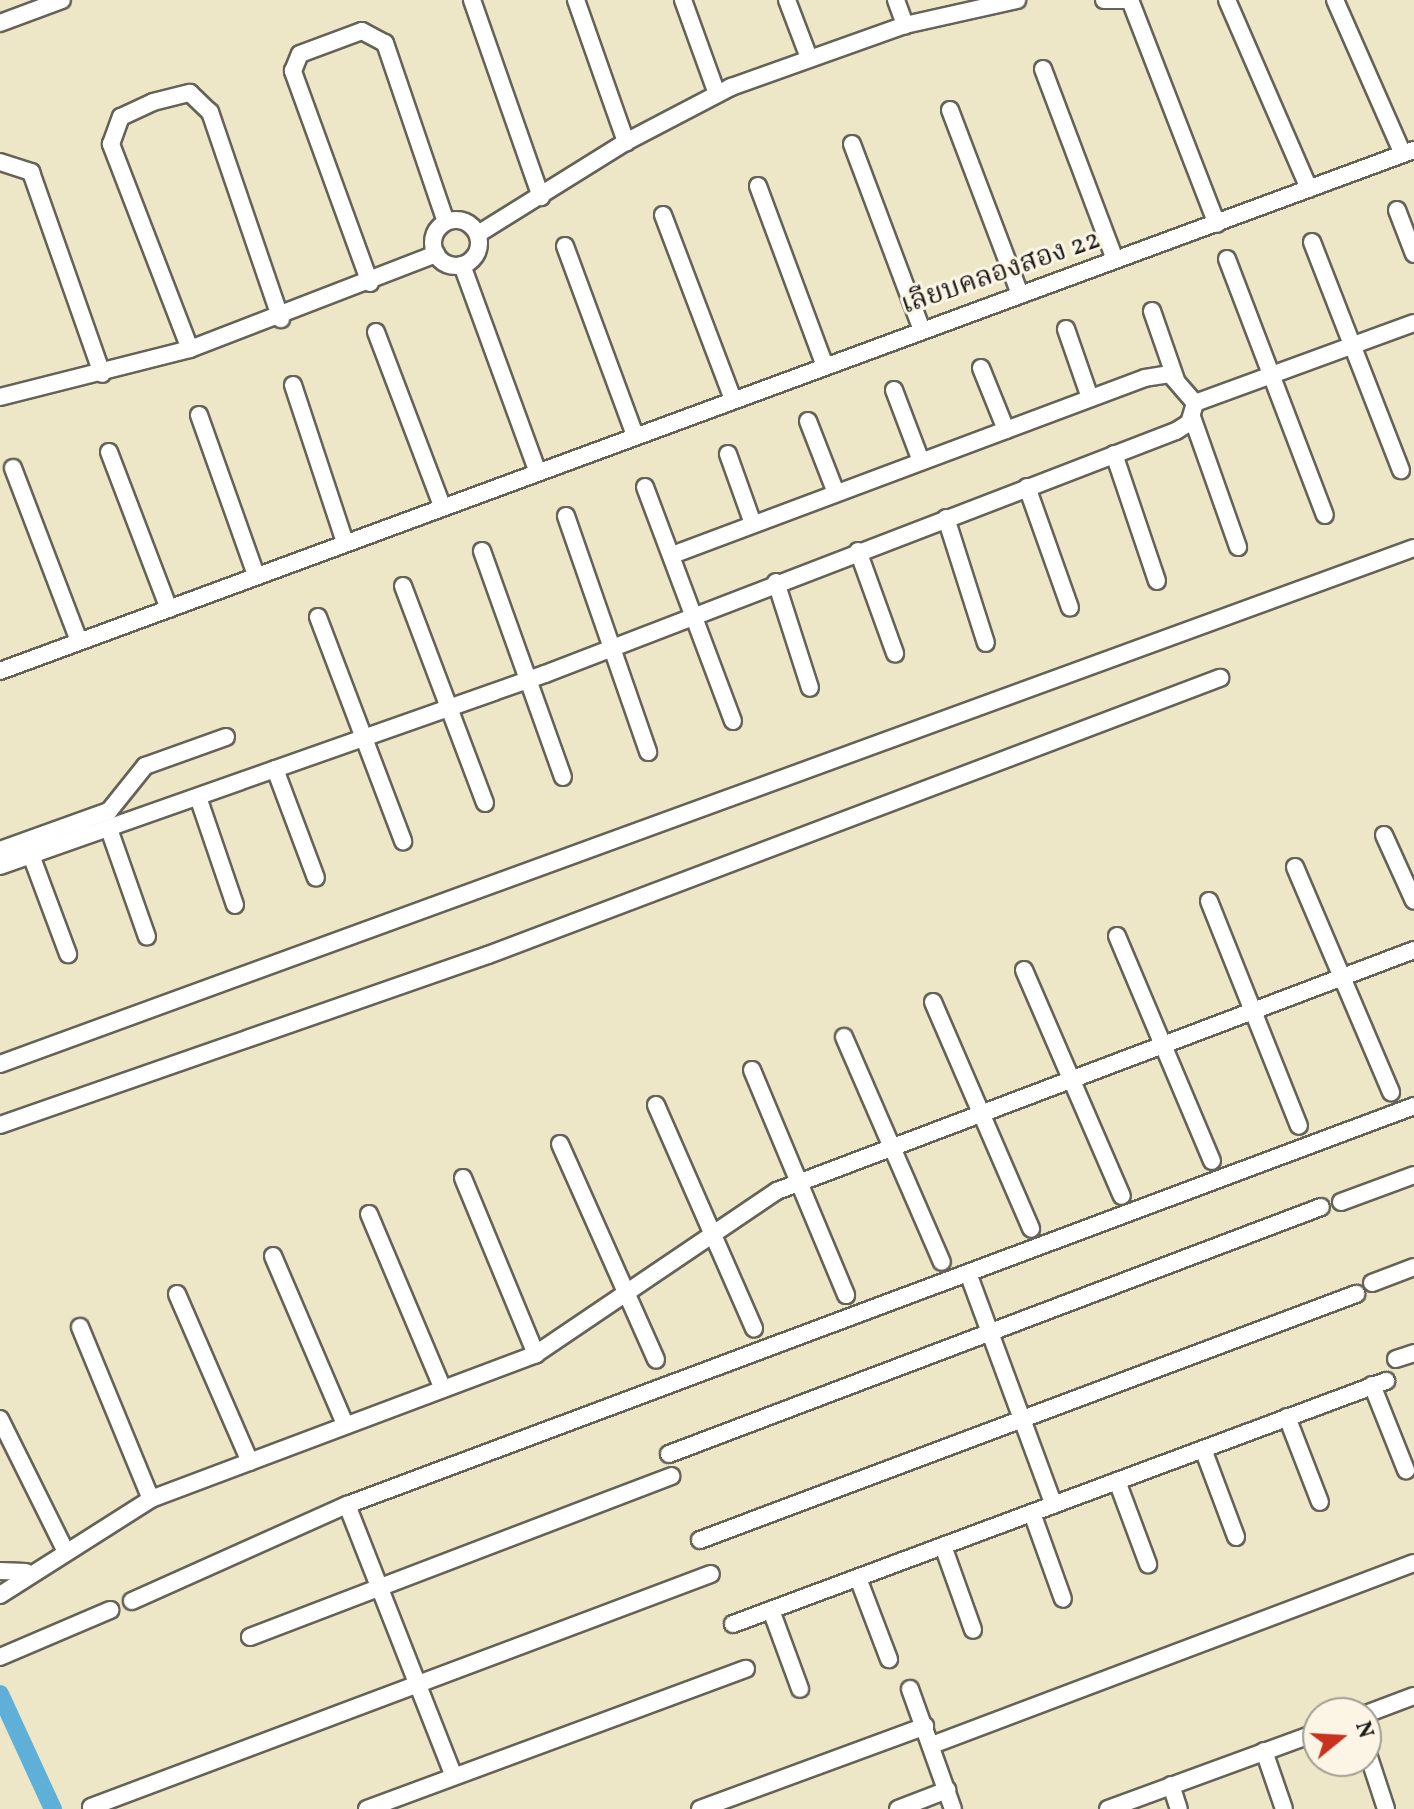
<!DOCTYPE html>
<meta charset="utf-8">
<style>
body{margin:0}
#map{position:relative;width:1414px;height:1809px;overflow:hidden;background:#ede6c7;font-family:Vollkorn,"Noto Serif Thai",serif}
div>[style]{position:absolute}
.canal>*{height:18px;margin:-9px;padding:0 9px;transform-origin:9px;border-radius:9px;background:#5eb0d9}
.roads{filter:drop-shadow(2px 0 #656358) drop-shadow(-2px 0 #656358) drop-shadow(0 2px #656358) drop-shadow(0 -2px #656358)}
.street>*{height:16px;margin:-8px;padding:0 8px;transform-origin:8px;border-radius:8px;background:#fff}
.street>.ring{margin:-8px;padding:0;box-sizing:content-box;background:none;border:16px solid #fff;border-radius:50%}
span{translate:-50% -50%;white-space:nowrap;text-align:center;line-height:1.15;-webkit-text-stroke:6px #fcf5e5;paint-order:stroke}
.street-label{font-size:28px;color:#1c1c1c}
.north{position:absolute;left:1302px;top:1697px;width:80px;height:80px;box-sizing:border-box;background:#fcf5e5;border:2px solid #a29e95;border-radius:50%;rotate:72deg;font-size:22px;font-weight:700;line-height:32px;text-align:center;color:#1c1c1c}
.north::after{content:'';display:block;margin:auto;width:28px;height:36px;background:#c8321e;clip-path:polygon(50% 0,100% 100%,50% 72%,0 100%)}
</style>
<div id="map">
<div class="canal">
<div style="left:0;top:1694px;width:127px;rotate:65.3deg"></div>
</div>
<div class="roads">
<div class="street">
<div style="left:472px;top:0;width:209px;rotate:70.7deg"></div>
<div style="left:576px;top:0;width:151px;rotate:70.6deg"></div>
<div style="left:683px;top:0;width:100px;rotate:70.1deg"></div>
<div style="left:787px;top:0;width:62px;rotate:69.2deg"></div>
<div style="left:896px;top:0;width:27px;rotate:70deg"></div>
<div style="left:1104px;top:0;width:25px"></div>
<div style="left:1130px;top:0;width:240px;rotate:68.8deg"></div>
<div style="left:1227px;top:0;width:206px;rotate:66.5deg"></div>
<div style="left:1335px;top:0;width:168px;rotate:66.2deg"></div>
<div style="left:0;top:23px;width:66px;rotate:-20.4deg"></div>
<div style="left:1043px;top:69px;width:204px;rotate:69.3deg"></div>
<div style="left:950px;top:110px;width:197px;rotate:69.2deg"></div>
<div style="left:852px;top:144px;width:197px;rotate:69.4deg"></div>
<div style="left:0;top:162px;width:33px;rotate:18deg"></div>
<div style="left:31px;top:172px;width:214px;rotate:70.6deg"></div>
<div style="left:758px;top:186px;width:189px;rotate:69.6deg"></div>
<div style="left:1397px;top:210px;width:47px;rotate:68.9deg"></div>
<div style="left:663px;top:215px;width:195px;rotate:69.2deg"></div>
<div class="ring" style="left:433px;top:220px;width:30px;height:30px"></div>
<div style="left:478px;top:234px;width:174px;rotate:-31.9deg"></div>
<div style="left:626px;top:142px;width:119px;rotate:-27.6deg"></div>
<div style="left:731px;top:87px;width:185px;rotate:-19.6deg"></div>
<div style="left:905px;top:25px;width:115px;rotate:-12.6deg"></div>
<div style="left:1312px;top:242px;width:245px;rotate:68.7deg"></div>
<div style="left:565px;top:246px;width:199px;rotate:69.7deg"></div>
<div style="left:1227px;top:259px;width:274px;rotate:69.1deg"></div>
<div style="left:462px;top:265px;width:218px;rotate:69.9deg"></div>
<div style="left:370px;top:283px;width:226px;rotate:-110deg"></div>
<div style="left:293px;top:71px;width:18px;rotate:-68deg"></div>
<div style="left:300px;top:54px;width:66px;rotate:-20.4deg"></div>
<div style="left:362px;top:31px;width:26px;rotate:28deg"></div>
<div style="left:385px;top:43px;width:189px;rotate:71.2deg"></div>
<div style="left:1152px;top:311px;width:73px;rotate:70.8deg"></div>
<div style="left:1066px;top:329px;width:73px;rotate:70.8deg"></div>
<div style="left:376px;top:332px;width:186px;rotate:69.2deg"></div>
<div style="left:190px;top:349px;width:220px;rotate:-111.1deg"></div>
<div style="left:111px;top:144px;width:29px;rotate:-70deg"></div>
<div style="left:121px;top:117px;width:35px;rotate:-25deg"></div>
<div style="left:153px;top:102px;width:38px;rotate:-14deg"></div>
<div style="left:190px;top:93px;width:28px;rotate:44deg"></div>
<div style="left:210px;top:112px;width:219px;rotate:71.1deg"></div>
<div style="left:981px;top:368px;width:67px;rotate:68deg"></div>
<div style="left:293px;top:385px;width:165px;rotate:71.7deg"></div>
<div style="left:894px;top:390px;width:76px;rotate:69.2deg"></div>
<div style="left:0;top:397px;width:196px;rotate:-14.2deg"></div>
<div style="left:190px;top:349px;width:264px;rotate:-21.1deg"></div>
<div style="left:1195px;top:403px;width:233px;rotate:-20.1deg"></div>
<div style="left:199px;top:415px;width:170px;rotate:70.4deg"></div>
<div style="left:1192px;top:417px;width:138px;rotate:70.5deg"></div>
<div style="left:808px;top:421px;width:77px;rotate:68.7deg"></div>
<div style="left:109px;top:452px;width:168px;rotate:69.1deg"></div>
<div style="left:728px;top:454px;width:74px;rotate:70.3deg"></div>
<div style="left:1114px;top:454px;width:134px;rotate:71.3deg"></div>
<div style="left:13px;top:468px;width:185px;rotate:69.1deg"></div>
<div style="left:645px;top:487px;width:250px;rotate:69.4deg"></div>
<div style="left:1027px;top:487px;width:128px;rotate:70.4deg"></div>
<div style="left:566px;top:516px;width:250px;rotate:70.8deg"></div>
<div style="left:946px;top:518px;width:131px;rotate:72.3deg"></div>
<div style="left:482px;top:551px;width:240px;rotate:70.3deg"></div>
<div style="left:858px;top:551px;width:109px;rotate:70.1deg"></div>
<div style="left:776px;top:582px;width:111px;rotate:72.2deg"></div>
<div style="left:403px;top:586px;width:232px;rotate:69.3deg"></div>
<div style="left:318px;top:617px;width:240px;rotate:69.2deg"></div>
<div style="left:0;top:671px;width:1507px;rotate:-20.23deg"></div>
<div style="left:275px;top:769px;width:116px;rotate:69.4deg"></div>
<div style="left:198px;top:797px;width:114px;rotate:71.1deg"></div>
<div style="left:109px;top:829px;width:114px;rotate:70.6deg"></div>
<div style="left:1384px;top:835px;width:72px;rotate:65.6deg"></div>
<div style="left:0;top:850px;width:116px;rotate:-19.7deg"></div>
<div style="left:109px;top:811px;width:58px;rotate:-51.3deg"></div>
<div style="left:145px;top:766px;width:86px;rotate:-19.7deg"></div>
<div style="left:31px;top:855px;width:106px;rotate:69.5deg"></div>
<div style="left:0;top:866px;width:578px;rotate:-19.41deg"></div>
<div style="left:545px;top:674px;width:676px;rotate:-21.06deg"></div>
<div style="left:1176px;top:431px;width:15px;rotate:-32deg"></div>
<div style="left:1189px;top:423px;width:21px;rotate:-73deg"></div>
<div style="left:1195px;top:403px;width:38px;rotate:-131deg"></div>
<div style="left:1170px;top:374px;width:25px;rotate:171deg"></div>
<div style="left:1145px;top:378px;width:502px;rotate:159.47deg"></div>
<div style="left:1295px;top:867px;width:245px;rotate:66.9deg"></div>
<div style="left:1209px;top:901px;width:242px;rotate:68.2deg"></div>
<div style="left:1117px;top:936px;width:244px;rotate:67.1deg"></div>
<div style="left:1024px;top:970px;width:246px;rotate:66.6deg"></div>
<div style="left:933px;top:1002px;width:247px;rotate:66.6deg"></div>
<div style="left:844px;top:1037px;width:245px;rotate:66.5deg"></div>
<div style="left:0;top:1064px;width:1505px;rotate:-20.05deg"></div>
<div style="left:752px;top:1070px;width:244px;rotate:67.3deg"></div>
<div style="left:656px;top:1105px;width:244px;rotate:66.3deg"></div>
<div style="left:0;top:1125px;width:517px;rotate:-19.21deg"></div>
<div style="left:488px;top:955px;width:783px;rotate:-20.73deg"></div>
<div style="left:560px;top:1144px;width:236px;rotate:66deg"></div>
<div style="left:463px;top:1178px;width:191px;rotate:67.5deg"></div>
<div style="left:1341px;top:1202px;width:78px;rotate:-20.3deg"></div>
<div style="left:369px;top:1214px;width:188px;rotate:67.1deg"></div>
<div style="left:273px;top:1256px;width:181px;rotate:66.8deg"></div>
<div style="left:968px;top:1273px;width:247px;rotate:69.7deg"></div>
<div style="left:1372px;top:1283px;width:45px;rotate:-20.9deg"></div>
<div style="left:177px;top:1294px;width:183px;rotate:66.5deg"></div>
<div style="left:80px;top:1327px;width:186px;rotate:67.6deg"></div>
<div style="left:1396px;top:1359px;width:19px;rotate:-18deg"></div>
<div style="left:1372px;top:1385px;width:92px;rotate:68.2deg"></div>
<div style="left:1287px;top:1417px;width:91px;rotate:68.8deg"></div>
<div style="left:0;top:1419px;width:146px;rotate:63.6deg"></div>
<div style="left:1203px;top:1449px;width:94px;rotate:69.4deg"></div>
<div style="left:669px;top:1454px;width:697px;rotate:-20.75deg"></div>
<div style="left:1117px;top:1481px;width:89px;rotate:69.5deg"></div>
<div style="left:347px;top:1505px;width:291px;rotate:68.5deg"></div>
<div style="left:1032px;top:1513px;width:91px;rotate:70.2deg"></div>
<div style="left:700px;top:1540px;width:701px;rotate:-20.56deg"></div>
<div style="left:943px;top:1546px;width:89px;rotate:70.3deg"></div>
<div style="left:0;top:1571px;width:26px;rotate:2deg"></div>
<div style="left:858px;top:1578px;width:87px;rotate:69.1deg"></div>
<div style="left:0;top:1595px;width:179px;rotate:-32.4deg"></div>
<div style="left:151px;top:1499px;width:411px;rotate:-20.6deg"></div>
<div style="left:536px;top:1354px;width:291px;rotate:-34.1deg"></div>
<div style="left:777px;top:1191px;width:681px;rotate:-20.72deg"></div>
<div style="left:132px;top:1601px;width:235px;rotate:-24.1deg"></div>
<div style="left:347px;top:1505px;width:1139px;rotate:-20.5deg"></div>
<div style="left:771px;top:1610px;width:84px;rotate:69.8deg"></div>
<div style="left:733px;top:1624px;width:697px;rotate:-20.41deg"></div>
<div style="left:250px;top:1637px;width:451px;rotate:-20.9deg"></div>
<div style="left:0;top:1657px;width:120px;rotate:-23.1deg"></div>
<div style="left:910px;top:1689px;width:127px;rotate:70.3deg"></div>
<div style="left:1366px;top:1714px;width:51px;rotate:-20.6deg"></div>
<div style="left:932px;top:1745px;width:515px;rotate:-20.69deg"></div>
<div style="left:1366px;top:1748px;width:64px;rotate:71.8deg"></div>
<div style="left:1264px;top:1751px;width:61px;rotate:71deg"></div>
<div style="left:1171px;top:1785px;width:25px;rotate:72deg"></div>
<div style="left:91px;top:1807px;width:662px;rotate:-20.6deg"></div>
<div style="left:367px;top:1809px;width:404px;rotate:-20.3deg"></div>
<div style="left:700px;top:1809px;width:240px;rotate:-20.2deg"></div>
<div style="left:898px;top:1809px;width:53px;rotate:-21.2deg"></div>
<div style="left:1108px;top:1809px;width:224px;rotate:-20.1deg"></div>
</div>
</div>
<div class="street-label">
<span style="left:1001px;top:273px;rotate:-19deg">เลียบคลองสอง 22</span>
</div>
<div class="north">N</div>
</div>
